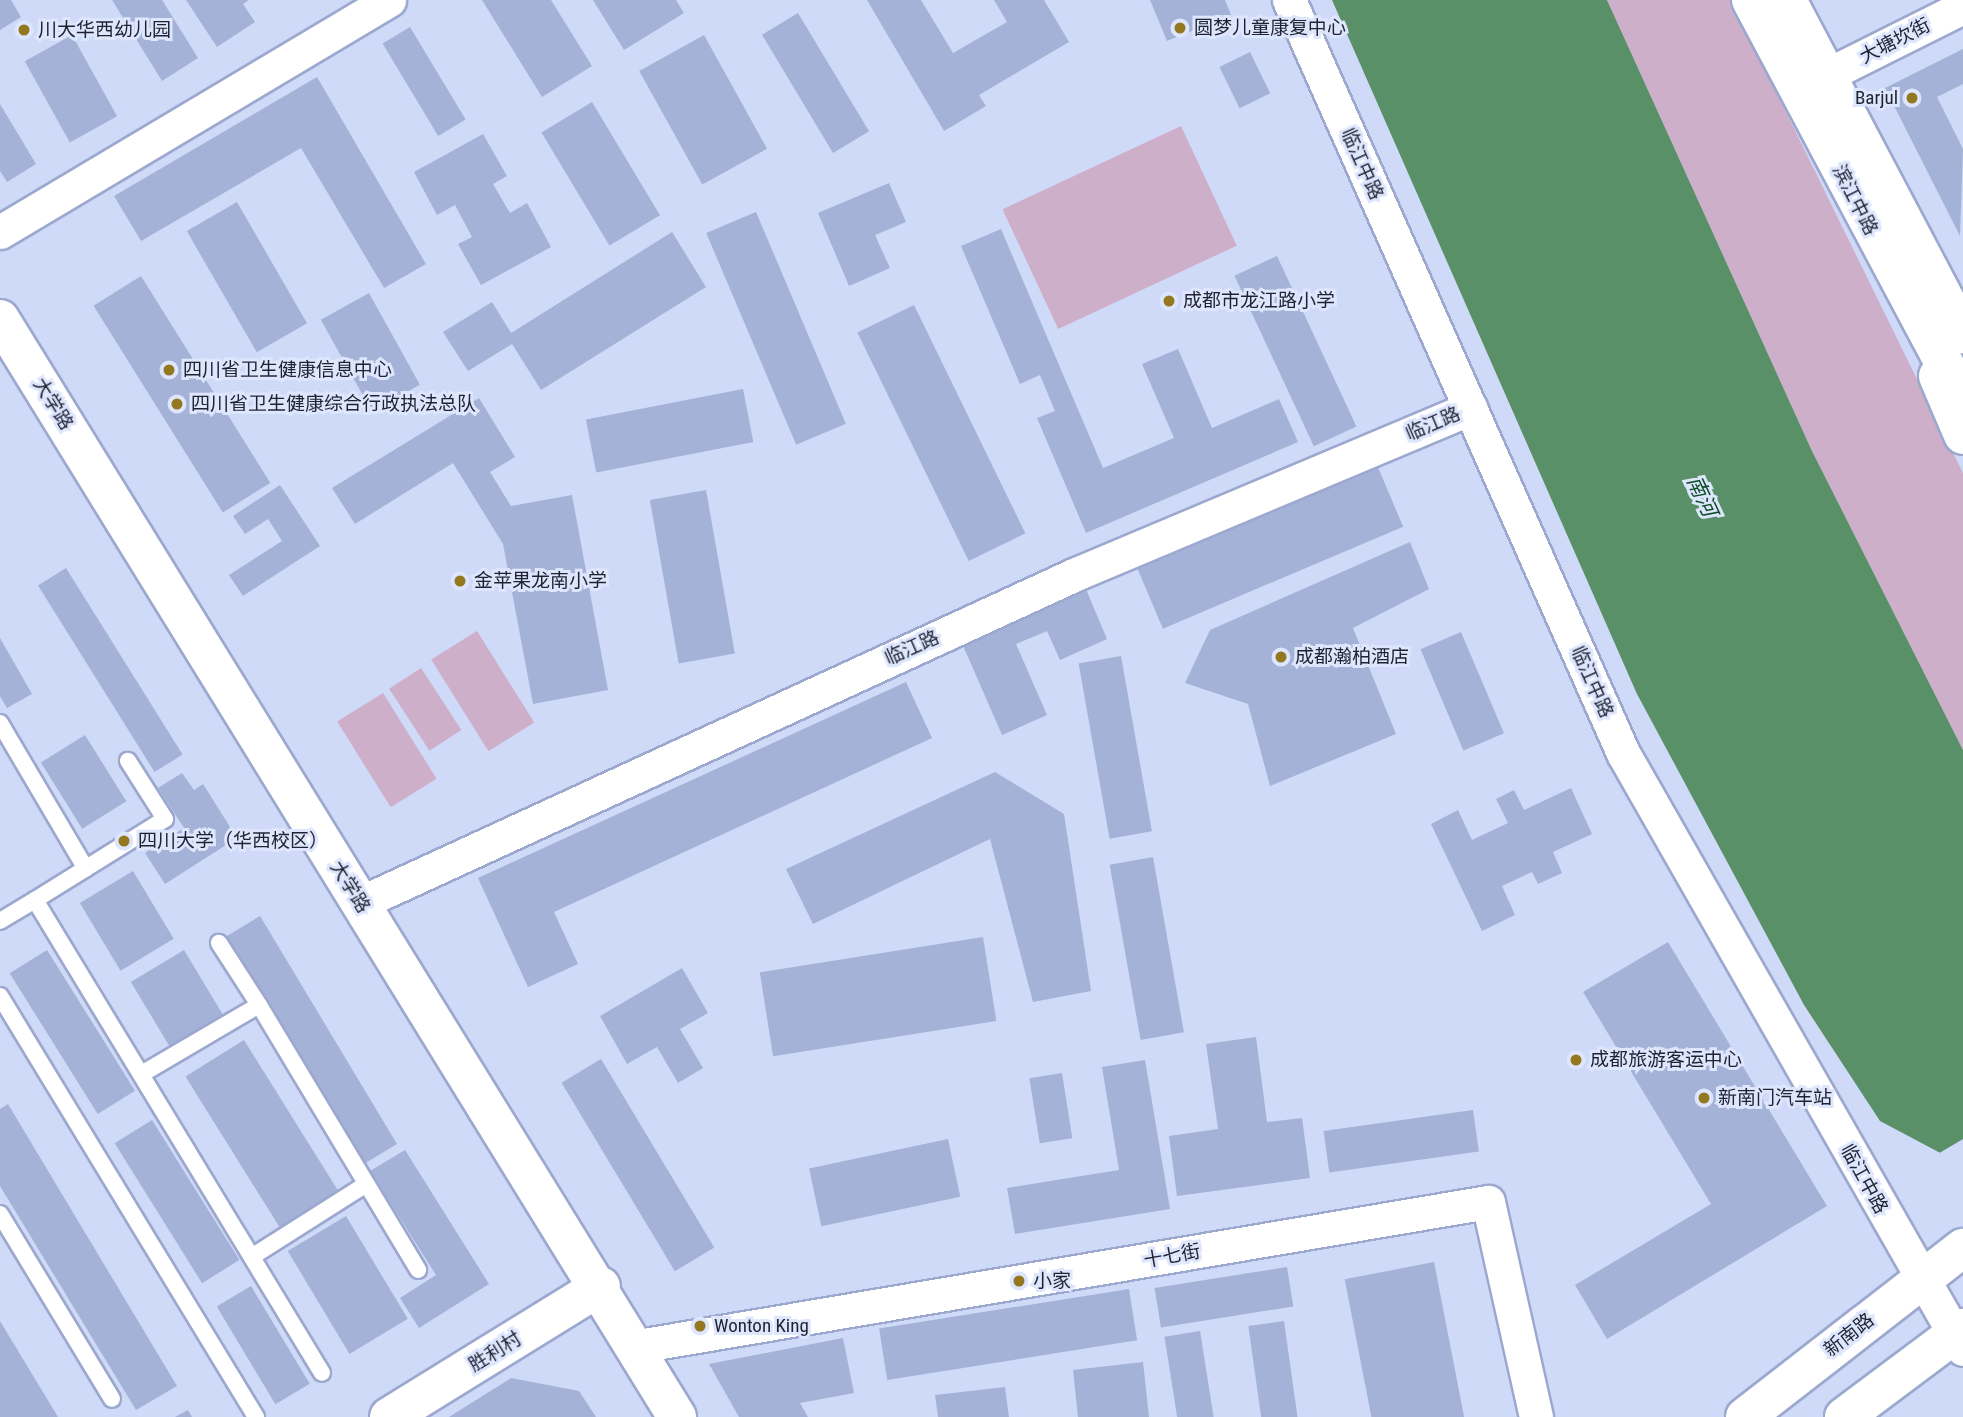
<!DOCTYPE html>
<meta charset="utf-8">
<style>
body{margin:0}
#map{position:relative;width:1963px;height:1417px;overflow:hidden;background:#cfd9f8;font-family:"Roboto Condensed","Noto Sans SC",sans-serif}
div>[style]{position:absolute}
.green>*{inset:0;background:#ceafca;transform-origin:0 0}
.water>*{inset:0;background:#5a9067}
.pier>*{inset:0;background:#cfd9f8}
.building>*{inset:0;background:#a5b2d7;transform-origin:0 0}
.roads{filter:drop-shadow(2px 0 #9ca8ce) drop-shadow(-2px 0 #9ca8ce) drop-shadow(0 2px #9ca8ce) drop-shadow(0 -2px #9ca8ce)}
.service>*{height:16px;margin:-8px;padding:0 8px;transform-origin:8px;border-radius:8px;background:#fff}
.minor>*{height:33px;margin:-16.5px;padding:0 16.5px;transform-origin:16.5px;border-radius:16.5px;background:#fff}
.tertiary>*{height:38px;margin:-19px;padding:0 19px;transform-origin:19px;border-radius:19px;background:#fff}
.secondary>*{height:38px;margin:-19px;padding:0 19px;transform-origin:19px;border-radius:19px;background:#fff}
.primary>*{height:38px;margin:-19px;padding:0 19px;transform-origin:19px;border-radius:19px;background:#fff}
.dots>*{width:19px;height:19px;translate:-50% -50%;box-sizing:border-box;border:4px solid #dee6fe;border-radius:50%}
span{translate:-50% -50%;white-space:nowrap;text-align:center;line-height:1.15;-webkit-text-stroke:6px #dee6fe;paint-order:stroke}
.poi-label{font-size:19px;color:#1e2231}
.left{translate:0 -50%;text-align:left}
.right{translate:-100% -50%;text-align:right}
.street-label{font-size:19px;color:#1e2231}
.water-label{font-size:21px;color:#0e4d25;font-style:italic}
</style>
<div id="map">
<div class="green">
<div style="clip-path:polygon(1607px 0,1731px 0,1963px 473px,1963px 750px,1812px 451px)"></div>
<div style="left:1181px;top:126px;width:132px;height:197px;rotate:65deg"></div>
<div style="left:477px;top:631px;width:108px;height:54px;rotate:58deg"></div>
<div style="left:421px;top:668px;width:74px;height:38px;rotate:57deg"></div>
<div style="left:383px;top:693px;width:101px;height:54px;rotate:58deg"></div>
</div>
<div class="water">
<div style="clip-path:polygon(1332px 0,1607px 0,1812px 451px,1963px 750px,1963px 1165px,1880px 1121px,1804px 1005px,1637px 694px)"></div>
</div>
<div class="pier">
<div style="clip-path:polygon(1963px 1139px,1963px 1168px,1936px 1155px)"></div>
</div>
<div class="building">
<div style="clip-path:polygon(0 0,11px 0,21px 17px,0 30px)"></div>
<div style="clip-path:polygon(112px 0,162px 0,198px 58px,162px 81px)"></div>
<div style="clip-path:polygon(186px 0,249px 0,243px 4px,255px 22px,217px 47px)"></div>
<div style="clip-path:polygon(482px 0,551px 0,592px 66px,542px 97px)"></div>
<div style="clip-path:polygon(593px 0,676px 0,684px 13px,624px 50px)"></div>
<div style="clip-path:polygon(867px 0,921px 0,953px 53px,1007px 22px,994px 0,1044px 0,1069px 42px,979px 95px,986px 106px,944px 131px)"></div>
<div style="clip-path:polygon(1150px 0,1225px 0,1231px 15px,1167px 41px)"></div>
<div style="left:798px;top:13px;width:138px;height:42px;rotate:59deg"></div>
<div style="left:410px;top:27px;width:108px;height:32px;rotate:59deg"></div>
<div style="left:72px;top:35px;width:93px;height:54px;rotate:61deg"></div>
<div style="left:704px;top:35px;width:130px;height:74px;rotate:61deg"></div>
<div style="clip-path:polygon(1963px 49px,1963px 84px,1937px 97px,1963px 149px,1960px 236px,1885px 88px)"></div>
<div style="left:1250px;top:52px;width:46px;height:34px;rotate:64deg"></div>
<div style="clip-path:polygon(317px 77px,426px 264px,384px 288px,301px 148px,141px 241px,114px 196px)"></div>
<div style="left:592px;top:102px;width:132px;height:59px;rotate:59deg"></div>
<div style="clip-path:polygon(0 104px,36px 164px,7px 182px,0 171px)"></div>
<div style="clip-path:polygon(483px 134px,507px 176px,493px 184px,510px 213px,527px 203px,551px 247px,481px 285px,458px 244px,472px 237px,455px 205px,437px 215px,414px 172px)"></div>
<div style="clip-path:polygon(889px 183px,906px 222px,875px 235px,890px 268px,849px 286px,818px 213px)"></div>
<div style="left:237px;top:202px;width:140px;height:58px;rotate:60deg"></div>
<div style="left:756px;top:212px;width:230px;height:54px;rotate:67deg"></div>
<div style="clip-path:polygon(1001px 229px,1103px 468px,1174px 438px,1142px 364px,1178px 349px,1212px 428px,1279px 399px,1298px 442px,1086px 533px,1037px 418px,1055px 411px,1040px 375px,1020px 384px,961px 246px)"></div>
<div style="clip-path:polygon(672px 232px,706px 287px,541px 390px,512px 344px,468px 371px,443px 332px,492px 302px,511px 333px)"></div>
<div style="left:1277px;top:256px;width:188px;height:47px;rotate:65deg"></div>
<div style="left:141px;top:276px;width:244px;height:56px;rotate:58deg"></div>
<div style="left:369px;top:293px;width:105px;height:55px;rotate:61deg"></div>
<div style="left:914px;top:305px;width:254px;height:63px;rotate:64deg"></div>
<div style="left:743px;top:389px;width:54px;height:160px;rotate:79deg"></div>
<div style="clip-path:polygon(479px 398px,515px 457px,490px 472px,511px 506px,572px 495px,608px 690px,533px 704px,503px 544px,453px 463px,355px 524px,332px 488px)"></div>
<div style="left:1377px;top:465px;width:67px;height:261px;rotate:67deg"></div>
<div style="clip-path:polygon(280px 485px,320px 546px,243px 596px,229px 575px,282px 541px,268px 519px,245px 534px,233px 516px)"></div>
<div style="left:706px;top:490px;width:166px;height:57px;rotate:80deg"></div>
<div style="clip-path:polygon(1410px 542px,1429px 589px,1353px 628px,1396px 734px,1270px 786px,1248px 704px,1185px 683px,1210px 630px)"></div>
<div style="left:66px;top:568px;width:220px;height:33px;rotate:58deg"></div>
<div style="clip-path:polygon(1085px 587px,1107px 639px,1060px 660px,1047px 631px,1016px 644px,1047px 715px,1002px 735px,961px 641px)"></div>
<div style="left:1461px;top:632px;width:110px;height:44px;rotate:67deg"></div>
<div style="clip-path:polygon(0 638px,32px 694px,7px 708px,0 696px)"></div>
<div style="left:1121px;top:656px;width:178px;height:43px;rotate:80deg"></div>
<div style="clip-path:polygon(906px 682px,932px 738px,554px 912px,578px 964px,528px 987px,478px 878px)"></div>
<div style="left:85px;top:735px;width:78px;height:52px;rotate:58deg"></div>
<div style="clip-path:polygon(995px 772px,1064px 814px,1091px 991px,1033px 1002px,990px 839px,813px 924px,786px 869px)"></div>
<div style="clip-path:polygon(182px 773px,194px 790px,203px 784px,237px 838px,165px 884px,145px 853px,184px 828px,158px 788px)"></div>
<div style="clip-path:polygon(1571px 788px,1592px 834px,1553px 852px,1562px 873px,1538px 884px,1532px 872px,1502px 886px,1515px 915px,1482px 931px,1431px 824px,1458px 810px,1472px 840px,1508px 823px,1496px 799px,1514px 790px,1524px 810px)"></div>
<div style="left:1153px;top:857px;width:178px;height:44px;rotate:80deg"></div>
<div style="left:133px;top:871px;width:79px;height:62px;rotate:59deg"></div>
<div style="left:260px;top:916px;width:266px;height:42px;rotate:59deg"></div>
<div style="left:983px;top:937px;width:85px;height:226px;rotate:81deg"></div>
<div style="clip-path:polygon(1668px 942px,1827px 1206px,1607px 1339px,1575px 1285px,1711px 1204px,1583px 992px)"></div>
<div style="left:47px;top:950px;width:166px;height:44px;rotate:58deg"></div>
<div style="left:184px;top:950px;width:78px;height:62px;rotate:59deg"></div>
<div style="clip-path:polygon(682px 968px,708px 1013px,680px 1029px,703px 1068px,678px 1083px,657px 1047px,627px 1064px,600px 1016px)"></div>
<div style="clip-path:polygon(1256px 1037px,1267px 1122px,1302px 1118px,1310px 1178px,1177px 1196px,1169px 1136px,1218px 1129px,1206px 1044px)"></div>
<div style="left:244px;top:1040px;width:178px;height:69px;rotate:58deg"></div>
<div style="left:601px;top:1059px;width:220px;height:46px;rotate:59deg"></div>
<div style="clip-path:polygon(1145px 1060px,1170px 1209px,1015px 1234px,1007px 1188px,1119px 1170px,1102px 1067px)"></div>
<div style="left:1062px;top:1073px;width:66px;height:33px;rotate:81deg"></div>
<div style="clip-path:polygon(8px 1104px,177px 1386px,136px 1410px,0 1186px,0 1109px)"></div>
<div style="left:1473px;top:1110px;width:42px;height:151px;rotate:82deg"></div>
<div style="left:152px;top:1120px;width:165px;height:44px;rotate:58deg"></div>
<div style="left:948px;top:1139px;width:59px;height:142px;rotate:78deg"></div>
<div style="clip-path:polygon(405px 1150px,489px 1284px,419px 1328px,400px 1298px,436px 1275px,370px 1171px)"></div>
<div style="left:346px;top:1216px;width:120px;height:68px;rotate:59deg"></div>
<div style="left:1434px;top:1262px;width:158px;height:91px;rotate:79deg"></div>
<div style="left:1287px;top:1267px;width:40px;height:134px;rotate:81deg"></div>
<div style="left:251px;top:1286px;width:114px;height:40px;rotate:59deg"></div>
<div style="left:1129px;top:1289px;width:52px;height:253px;rotate:81deg"></div>
<div style="clip-path:polygon(0 1321px,58px 1417px,0 1417px)"></div>
<div style="left:1284px;top:1321px;width:97px;height:36px;rotate:82deg"></div>
<div style="left:1200px;top:1331px;width:87px;height:36px;rotate:81deg"></div>
<div style="clip-path:polygon(843px 1338px,854px 1393px,800px 1403px,808px 1417px,739px 1417px,709px 1364px)"></div>
<div style="clip-path:polygon(1143px 1362px,1149px 1417px,1078px 1417px,1073px 1370px)"></div>
<div style="clip-path:polygon(511px 1378px,579px 1391px,596px 1417px,449px 1417px)"></div>
<div style="clip-path:polygon(1005px 1387px,1009px 1417px,938px 1417px,935px 1395px)"></div>
<div style="clip-path:polygon(188px 1410px,192px 1417px,175px 1417px)"></div>
</div>
<div class="roads">
<div class="service">
<div style="left:0;top:723px;width:169px;rotate:59.5deg"></div>
<div style="left:35px;top:900px;width:153px;rotate:-31.9deg"></div>
<div style="left:165px;top:819px;width:69px;rotate:-122.5deg"></div>
<div style="left:0;top:921px;width:41px;rotate:-31deg"></div>
<div style="left:35px;top:900px;width:553px;rotate:58.75deg"></div>
<div style="left:0;top:996px;width:493px;rotate:58.7deg"></div>
<div style="left:259px;top:1005px;width:309px;rotate:59deg"></div>
<div style="left:145px;top:1072px;width:132px;rotate:-30.4deg"></div>
<div style="left:259px;top:1005px;width:74px;rotate:-122.8deg"></div>
<div style="left:0;top:1214px;width:216px;rotate:58.8deg"></div>
<div style="left:253px;top:1256px;width:133px;rotate:-32.4deg"></div>
</div>
<div class="minor">
<div style="left:1289px;top:0;width:824px;rotate:66.08deg"></div>
<div style="left:1623px;top:753px;width:686px;rotate:60.3deg"></div>
<div style="left:1827px;top:75px;width:152px;rotate:-26.6deg"></div>
<div style="left:0;top:232px;width:453px;rotate:-30.8deg"></div>
<div style="left:360px;top:903px;width:788px;rotate:-24.68deg"></div>
<div style="left:1076px;top:574px;width:428px;rotate:-22.8deg"></div>
<div style="left:638px;top:1346px;width:862px;rotate:-9.62deg"></div>
<div style="left:1488px;top:1202px;width:220px;rotate:77.4deg"></div>
</div>
<div class="tertiary">
<div style="left:0;top:319px;width:1290px;rotate:58.34deg"></div>
<div style="left:389px;top:1417px;width:249px;rotate:-31.7deg"></div>
</div>
<div class="secondary">
<div style="left:1751px;top:0;width:452px;rotate:62deg"></div>
<div style="left:1787px;top:0;width:378px;rotate:62.2deg"></div>
<div style="left:1938px;top:376px;width:64px;rotate:67deg"></div>
</div>
<div class="primary">
<div style="left:1745px;top:1417px;width:276px;rotate:-37.8deg"></div>
<div style="left:1844px;top:1417px;width:149px;rotate:-36.8deg"></div>
</div>
</div>
<div class="dots">
<div style="left:1180px;top:28px;background:#94781f"></div>
<div style="left:24px;top:30px;background:#94781f"></div>
<div style="left:1912px;top:98px;background:#94781f"></div>
<div style="left:1169px;top:301px;background:#94781f"></div>
<div style="left:169px;top:370px;background:#94781f"></div>
<div style="left:177px;top:404px;background:#94781f"></div>
<div style="left:460px;top:581px;background:#94781f"></div>
<div style="left:1281px;top:657px;background:#94781f"></div>
<div style="left:124px;top:841px;background:#94781f"></div>
<div style="left:1576px;top:1060px;background:#94781f"></div>
<div style="left:1704px;top:1098px;background:#94781f"></div>
<div style="left:1019px;top:1281px;background:#94781f"></div>
<div style="left:700px;top:1326px;background:#94781f"></div>
</div>
<div class="poi-label">
<span class="left" style="left:1194px;top:28px">圆梦儿童康复中心</span>
<span class="left" style="left:38px;top:30px">川大华西幼儿园</span>
<span class="right" style="left:1898px;top:98px">Barjul</span>
<span class="left" style="left:1183px;top:301px">成都市龙江路小学</span>
<span class="left" style="left:183px;top:370px">四川省卫生健康信息中心</span>
<span class="left" style="left:191px;top:404px">四川省卫生健康综合行政执法总队</span>
<span class="left" style="left:474px;top:581px">金苹果龙南小学</span>
<span class="left" style="left:1295px;top:657px">成都瀚柏酒店</span>
<span class="left" style="left:138px;top:841px">四川大学（华西校区）</span>
<span class="left" style="left:1590px;top:1060px">成都旅游客运中心</span>
<span class="left" style="left:1718px;top:1098px">新南门汽车站</span>
<span class="left" style="left:1033px;top:1281px">小家</span>
<span class="left" style="left:714px;top:1326px">Wonton King</span>
</div>
<div class="street-label">
<span style="left:1895px;top:41px;rotate:-27deg">大塘坎街</span>
<span style="left:1362px;top:164px;rotate:66deg">临江中路</span>
<span style="left:1855px;top:200px;rotate:63deg">滨江中路</span>
<span style="left:53px;top:404px;rotate:58deg">大学路</span>
<span style="left:1433px;top:424px;rotate:-23deg">临江路</span>
<span style="left:912px;top:648px;rotate:-24deg">临江路</span>
<span style="left:1592px;top:682px;rotate:66deg">临江中路</span>
<span style="left:350px;top:887px;rotate:58deg">大学路</span>
<span style="left:1864px;top:1179px;rotate:61deg">临江中路</span>
<span style="left:1172px;top:1256px;rotate:-10deg">十七街</span>
<span style="left:1849px;top:1335px;rotate:-38deg">新南路</span>
<span style="left:495px;top:1352px;rotate:-32deg">胜利村</span>
</div>
<div class="water-label">
<span style="left:1702px;top:496px;rotate:65deg">南河</span>
</div>
</div>
